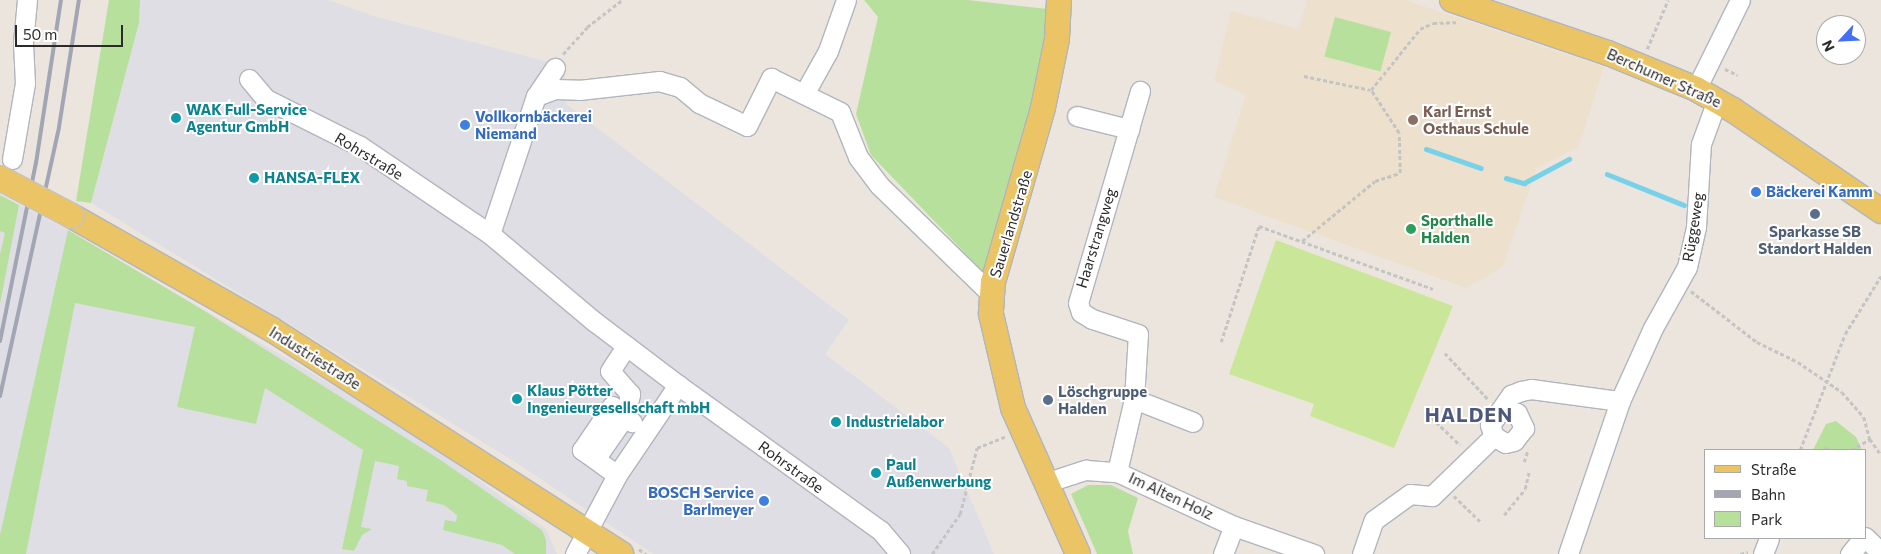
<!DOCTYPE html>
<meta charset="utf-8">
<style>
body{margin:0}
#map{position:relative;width:1881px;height:554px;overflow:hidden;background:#ece5de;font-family:Commissioner,sans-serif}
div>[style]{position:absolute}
.industrial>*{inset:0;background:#e0dee5}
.education>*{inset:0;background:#ede1ce}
.green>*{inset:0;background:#b8e09d;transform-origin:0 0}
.pitch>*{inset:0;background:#cae799}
.stream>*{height:4.5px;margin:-2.25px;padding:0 2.25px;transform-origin:2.25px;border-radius:2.25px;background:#76d1e9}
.path>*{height:2.5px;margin-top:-1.25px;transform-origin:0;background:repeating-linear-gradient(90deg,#c4c4c4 0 4px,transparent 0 6.5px)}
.roads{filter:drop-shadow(1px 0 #b1b5be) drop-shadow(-1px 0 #b1b5be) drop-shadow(0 1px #b1b5be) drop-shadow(0 -1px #b1b5be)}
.minor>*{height:19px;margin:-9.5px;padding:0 9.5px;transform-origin:9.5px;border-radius:9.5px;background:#fff}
.major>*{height:24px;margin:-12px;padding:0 12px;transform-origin:12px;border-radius:12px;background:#ebc465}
.rail>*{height:4px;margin:-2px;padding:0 2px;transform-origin:2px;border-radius:2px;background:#a1a5b4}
.bridges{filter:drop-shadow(1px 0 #c4c4c4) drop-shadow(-1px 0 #c4c4c4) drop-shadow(0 1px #c4c4c4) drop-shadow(0 -1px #c4c4c4)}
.major-bridge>*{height:24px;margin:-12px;padding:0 12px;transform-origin:12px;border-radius:12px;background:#ebc465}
.dots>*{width:14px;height:14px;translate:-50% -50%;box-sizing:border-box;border:2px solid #fff;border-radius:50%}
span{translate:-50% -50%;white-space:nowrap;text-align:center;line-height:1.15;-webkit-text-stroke:4px #fff;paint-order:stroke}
.street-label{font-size:15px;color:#2b2b2b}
.culture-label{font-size:15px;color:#0d838f;font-weight:700}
.left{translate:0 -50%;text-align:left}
.education-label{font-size:15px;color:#785e54;font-weight:700}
.shop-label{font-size:15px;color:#366cbe;font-weight:700}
.right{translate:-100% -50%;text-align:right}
.leisure-label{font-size:15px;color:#27864d;font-weight:700}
.service-label{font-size:15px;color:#4e5e75;font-weight:700}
.district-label{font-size:20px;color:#4d587a;font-weight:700;letter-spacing:1px}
.legend{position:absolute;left:1704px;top:449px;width:162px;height:90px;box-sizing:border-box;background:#fff;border:1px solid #aaa;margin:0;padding:6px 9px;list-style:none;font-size:15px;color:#2b2b2b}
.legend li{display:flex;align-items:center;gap:10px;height:25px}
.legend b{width:25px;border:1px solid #aaa}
.north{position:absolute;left:1816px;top:15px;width:50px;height:50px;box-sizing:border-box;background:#fff;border:1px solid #aaa;border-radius:50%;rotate:245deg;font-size:14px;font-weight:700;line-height:20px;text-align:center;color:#2b2b2b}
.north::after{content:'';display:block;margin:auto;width:18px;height:22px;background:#456ff2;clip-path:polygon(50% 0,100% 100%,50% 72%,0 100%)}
.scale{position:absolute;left:15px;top:25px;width:108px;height:22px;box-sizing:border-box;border:2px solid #2b2b2b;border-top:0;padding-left:6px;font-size:15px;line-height:18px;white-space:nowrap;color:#2b2b2b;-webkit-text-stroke:4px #fff;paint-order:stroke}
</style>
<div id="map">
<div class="industrial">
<div style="clip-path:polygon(140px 0,328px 0,377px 17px,564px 66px,566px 104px,849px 320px,825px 354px,949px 448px,994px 554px,653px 554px,512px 460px,91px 203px,139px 23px)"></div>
<div style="clip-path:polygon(0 195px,68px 230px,415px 434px,546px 529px,557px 554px,0 554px)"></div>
</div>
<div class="education">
<div style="clip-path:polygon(1307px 0,1405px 0,1604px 67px,1579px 147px,1537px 167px,1503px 267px,1466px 288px,1214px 197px,1246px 94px,1214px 81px,1231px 11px,1299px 29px)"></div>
</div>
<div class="green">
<div style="clip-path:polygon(109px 0,140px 0,139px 23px,91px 203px,76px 201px)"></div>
<div style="clip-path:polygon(864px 0,968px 0,1048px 9px,1048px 57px,986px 275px,871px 155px,856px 114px,878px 17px)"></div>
<div style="left:1335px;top:17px;width:58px;height:41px;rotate:15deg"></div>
<div style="clip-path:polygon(0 195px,19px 205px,0 304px,0 254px,5px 233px,0 231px)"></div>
<div style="clip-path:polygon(68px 230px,203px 310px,439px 459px,542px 530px,546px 540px,546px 554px,515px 554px,502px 545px,443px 530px,445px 520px,456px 522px,457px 515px,444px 505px,426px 501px,428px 490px,407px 486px,407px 481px,397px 479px,399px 466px,375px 461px,361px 527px,372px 529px,362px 535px,354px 551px,342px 549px,363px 450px,265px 388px,256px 424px,177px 407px,195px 327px,75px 303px,26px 554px,0 554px,0 535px)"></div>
<div style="clip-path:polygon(1836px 421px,1856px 437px,1862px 450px,1813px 450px,1826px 424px)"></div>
<div style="clip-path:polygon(1088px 485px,1111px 485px,1138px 498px,1128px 531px,1133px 554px,1097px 554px,1071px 494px)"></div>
</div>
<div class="pitch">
<div style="clip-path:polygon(1276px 240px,1453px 306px,1394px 448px,1310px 416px,1314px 404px,1229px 374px)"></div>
</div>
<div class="stream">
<div style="left:1426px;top:149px;width:58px;rotate:19.1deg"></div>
<div style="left:1607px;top:174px;width:83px;rotate:21.9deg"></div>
<div style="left:1506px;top:178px;width:19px;rotate:16deg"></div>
<div style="left:1524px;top:183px;width:51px;rotate:-28.1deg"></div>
</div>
<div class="path">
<div style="left:1647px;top:49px;width:53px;rotate:-66.8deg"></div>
<div style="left:563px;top:54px;width:36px;rotate:-48deg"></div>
<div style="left:587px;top:27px;width:44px;rotate:-37.6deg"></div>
<div style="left:1725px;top:69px;width:14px;rotate:25deg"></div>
<div style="left:1304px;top:76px;width:68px;rotate:11.8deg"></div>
<div style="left:1371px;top:90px;width:78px;rotate:-51.2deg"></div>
<div style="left:1420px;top:29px;width:14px;rotate:-25deg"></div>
<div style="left:1433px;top:23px;width:23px;rotate:-2deg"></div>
<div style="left:1302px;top:241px;width:94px;rotate:-39.4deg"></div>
<div style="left:1375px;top:181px;width:26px;rotate:-18deg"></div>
<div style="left:1400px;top:173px;width:40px;rotate:-91.4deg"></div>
<div style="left:1399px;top:133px;width:51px;rotate:-123.1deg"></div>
<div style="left:1691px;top:291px;width:83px;rotate:37.7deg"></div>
<div style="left:1757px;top:342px;width:46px;rotate:26deg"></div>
<div style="left:1798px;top:362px;width:53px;rotate:34.3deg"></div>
<div style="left:1842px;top:392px;width:33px;rotate:49deg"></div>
<div style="left:1864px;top:417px;width:23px;rotate:75deg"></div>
<div style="left:1870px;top:439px;width:19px;rotate:55deg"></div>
<div style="left:1221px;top:342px;width:122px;rotate:-71.9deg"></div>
<div style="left:1259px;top:226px;width:185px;rotate:19.9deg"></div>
<div style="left:1445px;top:353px;width:64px;rotate:46.9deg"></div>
<div style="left:1427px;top:413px;width:46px;rotate:44.1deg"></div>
<div style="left:1825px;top:447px;width:7px;rotate:27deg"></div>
<div style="left:1800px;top:450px;width:124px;rotate:-68.8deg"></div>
<div style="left:1845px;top:334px;width:68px;rotate:-58.2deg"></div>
<div style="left:1851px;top:450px;width:22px;rotate:-30deg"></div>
<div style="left:1524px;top:462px;width:13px;rotate:-72deg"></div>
<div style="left:1454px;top:496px;width:39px;rotate:44deg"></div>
<div style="left:1504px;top:515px;width:33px;rotate:-51deg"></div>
<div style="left:1525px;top:489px;width:18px;rotate:-77deg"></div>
<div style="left:639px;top:549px;width:9px;rotate:36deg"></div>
<div style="left:932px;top:554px;width:49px;rotate:-55deg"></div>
<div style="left:960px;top:514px;width:68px;rotate:-75.6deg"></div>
<div style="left:977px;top:448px;width:31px;rotate:-22deg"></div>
<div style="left:1740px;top:554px;width:8px;rotate:-14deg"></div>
</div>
<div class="roads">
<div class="minor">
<div style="left:249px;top:79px;width:26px;rotate:50deg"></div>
<div style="left:266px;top:99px;width:105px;rotate:26.6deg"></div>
<div style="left:360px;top:146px;width:157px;rotate:34.1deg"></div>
<div style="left:490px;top:234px;width:137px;rotate:40deg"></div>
<div style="left:595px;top:322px;width:104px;rotate:37.2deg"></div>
<div style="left:1696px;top:89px;width:99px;rotate:-63.7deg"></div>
<div style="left:804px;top:94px;width:49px;rotate:-60.8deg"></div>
<div style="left:828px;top:51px;width:54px;rotate:-70.6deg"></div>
<div style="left:536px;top:96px;width:20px;rotate:-20deg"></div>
<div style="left:555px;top:89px;width:24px;rotate:2deg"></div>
<div style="left:579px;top:90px;width:81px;rotate:-6.4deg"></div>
<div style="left:659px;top:81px;width:22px;rotate:16deg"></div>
<div style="left:680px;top:87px;width:25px;rotate:40deg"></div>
<div style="left:699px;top:103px;width:53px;rotate:25.6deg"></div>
<div style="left:747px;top:126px;width:54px;rotate:-63.4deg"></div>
<div style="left:771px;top:78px;width:77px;rotate:26.2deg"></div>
<div style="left:840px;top:112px;width:48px;rotate:68.2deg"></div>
<div style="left:858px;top:157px;width:35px;rotate:53deg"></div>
<div style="left:879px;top:185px;width:156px;rotate:44.2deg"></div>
<div style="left:1077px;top:116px;width:54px;rotate:14deg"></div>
<div style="left:12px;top:159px;width:77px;rotate:-80.3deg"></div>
<div style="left:25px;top:83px;width:40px;rotate:-92.9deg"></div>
<div style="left:23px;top:43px;width:43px;rotate:-84.7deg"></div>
<div style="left:490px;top:234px;width:145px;rotate:-71.6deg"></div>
<div style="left:536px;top:96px;width:34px;rotate:-56deg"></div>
<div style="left:1134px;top:399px;width:63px;rotate:21.3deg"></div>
<div style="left:1503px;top:410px;width:14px;rotate:12deg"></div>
<div style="left:1517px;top:413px;width:17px;rotate:65deg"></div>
<div style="left:1524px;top:428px;width:16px;rotate:128deg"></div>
<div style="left:1514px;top:441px;width:9px;rotate:167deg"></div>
<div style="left:1505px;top:443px;width:13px;rotate:-148deg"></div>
<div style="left:1494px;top:436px;width:12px;rotate:-110deg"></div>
<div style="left:1490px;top:425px;width:37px;rotate:-55deg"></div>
<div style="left:1511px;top:395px;width:11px;rotate:-22deg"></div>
<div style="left:1521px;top:391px;width:10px;rotate:-11deg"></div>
<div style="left:1531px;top:389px;width:90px;rotate:7.7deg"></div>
<div style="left:595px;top:459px;width:16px;rotate:-145deg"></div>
<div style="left:582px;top:450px;width:53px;rotate:-55.7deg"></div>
<div style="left:612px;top:406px;width:26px;rotate:39deg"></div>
<div style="left:1117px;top:472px;width:75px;rotate:-76.9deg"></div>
<div style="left:1134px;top:399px;width:65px;rotate:-86.5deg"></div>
<div style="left:1138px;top:334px;width:48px;rotate:-161.9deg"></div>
<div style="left:1092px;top:319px;width:13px;rotate:-148deg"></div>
<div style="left:1081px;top:312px;width:9px;rotate:-108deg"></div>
<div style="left:1078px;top:303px;width:221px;rotate:-73.7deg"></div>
<div style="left:617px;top:475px;width:27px;rotate:-144deg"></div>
<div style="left:595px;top:459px;width:52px;rotate:-55.1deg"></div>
<div style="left:625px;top:416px;width:23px;rotate:-77deg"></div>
<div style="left:630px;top:394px;width:30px;rotate:-131deg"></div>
<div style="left:610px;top:371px;width:30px;rotate:-57deg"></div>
<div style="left:1048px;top:482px;width:40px;rotate:-18deg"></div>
<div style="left:1086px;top:470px;width:31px;rotate:4deg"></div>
<div style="left:1117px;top:472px;width:129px;rotate:24.8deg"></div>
<div style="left:1234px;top:526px;width:85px;rotate:19.3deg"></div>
<div style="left:1865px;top:537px;width:23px;rotate:45deg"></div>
<div style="left:575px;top:554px;width:89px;rotate:-62deg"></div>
<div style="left:617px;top:475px;width:109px;rotate:-55.9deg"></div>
<div style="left:678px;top:385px;width:250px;rotate:35.7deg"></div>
<div style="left:881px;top:531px;width:30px;rotate:50deg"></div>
<div style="left:1223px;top:554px;width:30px;rotate:-69deg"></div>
<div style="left:1362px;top:554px;width:36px;rotate:-71deg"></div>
<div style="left:1374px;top:520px;width:44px;rotate:-35.8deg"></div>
<div style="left:1410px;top:494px;width:22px;rotate:5deg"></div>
<div style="left:1432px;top:496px;width:86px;rotate:-44.1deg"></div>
<div style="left:1568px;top:554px;width:162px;rotate:-71.2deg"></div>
<div style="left:1620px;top:401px;width:80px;rotate:-65.7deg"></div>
<div style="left:1653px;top:328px;width:70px;rotate:-60.9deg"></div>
<div style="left:1687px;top:267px;width:41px;rotate:-77.3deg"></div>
<div style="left:1696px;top:227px;width:83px;rotate:-86.6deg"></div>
<div style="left:1701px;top:144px;width:47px;rotate:-70deg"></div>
<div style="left:1763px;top:554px;width:17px;rotate:-69deg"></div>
<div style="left:1850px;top:554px;width:21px;rotate:-51deg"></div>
</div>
<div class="major">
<div style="left:1059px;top:0;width:39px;rotate:93deg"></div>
<div style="left:1057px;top:39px;width:70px;rotate:101.5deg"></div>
<div style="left:1043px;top:108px;width:181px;rotate:106deg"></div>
<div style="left:993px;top:282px;width:32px;rotate:94deg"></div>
<div style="left:991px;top:314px;width:97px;rotate:76.8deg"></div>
<div style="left:1013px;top:408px;width:160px;rotate:66deg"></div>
<div style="left:1452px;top:0;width:165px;rotate:18.8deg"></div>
<div style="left:1608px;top:53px;width:95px;rotate:22.2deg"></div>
<div style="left:1696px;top:89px;width:43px;rotate:29.6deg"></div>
<div style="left:1733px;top:110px;width:179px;rotate:34.3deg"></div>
<div style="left:72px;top:216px;width:229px;rotate:29.6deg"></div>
<div style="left:271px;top:329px;width:416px;rotate:32.7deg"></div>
</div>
</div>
<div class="rail">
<div style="left:0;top:341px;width:182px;rotate:-78.6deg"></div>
<div style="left:36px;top:163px;width:165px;rotate:-81.3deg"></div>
<div style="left:0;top:396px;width:275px;rotate:-77.6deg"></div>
<div style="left:59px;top:127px;width:129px;rotate:-81.1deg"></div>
</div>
<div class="bridges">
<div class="major-bridge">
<div style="left:0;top:178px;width:81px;rotate:27.8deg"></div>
</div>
</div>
<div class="dots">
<div style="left:176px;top:118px;background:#0f9aa8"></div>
<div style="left:1413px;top:120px;background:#8d6e63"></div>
<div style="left:465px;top:125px;background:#3f7fe0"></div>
<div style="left:254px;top:178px;background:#0f9aa8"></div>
<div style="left:1756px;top:192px;background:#3f7fe0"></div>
<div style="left:1815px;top:214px;background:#5c6f8a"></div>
<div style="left:1411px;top:229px;background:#2e9e5b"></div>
<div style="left:517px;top:399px;background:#0f9aa8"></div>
<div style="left:1048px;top:400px;background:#5c6f8a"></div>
<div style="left:836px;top:422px;background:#0f9aa8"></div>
<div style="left:876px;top:473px;background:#0f9aa8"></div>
<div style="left:764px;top:501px;background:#3f7fe0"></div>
</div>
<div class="street-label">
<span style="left:1664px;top:78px;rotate:24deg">Berchumer Straße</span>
<span style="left:369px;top:156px;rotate:31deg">Rohrstraße</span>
<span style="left:1011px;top:224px;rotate:-73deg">Sauerlandstraße</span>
<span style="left:1693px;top:227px;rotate:-81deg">Rüggeweg</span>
<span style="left:1096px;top:238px;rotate:-73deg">Haarstrangweg</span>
<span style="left:315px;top:358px;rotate:32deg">Industriestraße</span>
<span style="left:791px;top:467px;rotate:36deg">Rohrstraße</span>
<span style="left:1171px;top:496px;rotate:25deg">Im Alten Holz</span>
</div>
<div class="culture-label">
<span class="left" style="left:186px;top:118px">WAK Full-Service<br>Agentur GmbH</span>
<span class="left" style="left:264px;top:178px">HANSA-FLEX</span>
<span class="left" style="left:527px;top:399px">Klaus Pötter<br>Ingenieurgesellschaft mbH</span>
<span class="left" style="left:846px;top:422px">Industrielabor</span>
<span class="left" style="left:886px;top:473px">Paul<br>Außenwerbung</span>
</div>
<div class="education-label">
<span class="left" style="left:1423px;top:120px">Karl Ernst<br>Osthaus Schule</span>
</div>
<div class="shop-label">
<span class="left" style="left:475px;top:125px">Vollkornbäckerei<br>Niemand</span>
<span class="left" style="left:1766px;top:192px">Bäckerei Kamm</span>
<span class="right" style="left:754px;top:501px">BOSCH Service<br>Barlmeyer</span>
</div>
<div class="leisure-label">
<span class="left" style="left:1421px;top:229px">Sporthalle<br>Halden</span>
</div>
<div class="service-label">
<span style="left:1815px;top:240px">Sparkasse SB<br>Standort Halden</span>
<span class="left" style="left:1058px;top:400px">Löschgruppe<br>Halden</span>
</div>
<div class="district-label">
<span style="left:1469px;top:414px">HALDEN</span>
</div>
<ul class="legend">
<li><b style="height:6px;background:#ebc465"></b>Straße</li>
<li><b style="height:6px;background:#a1a5b4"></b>Bahn</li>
<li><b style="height:14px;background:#b8e09d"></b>Park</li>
</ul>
<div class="north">N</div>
<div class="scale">50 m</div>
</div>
